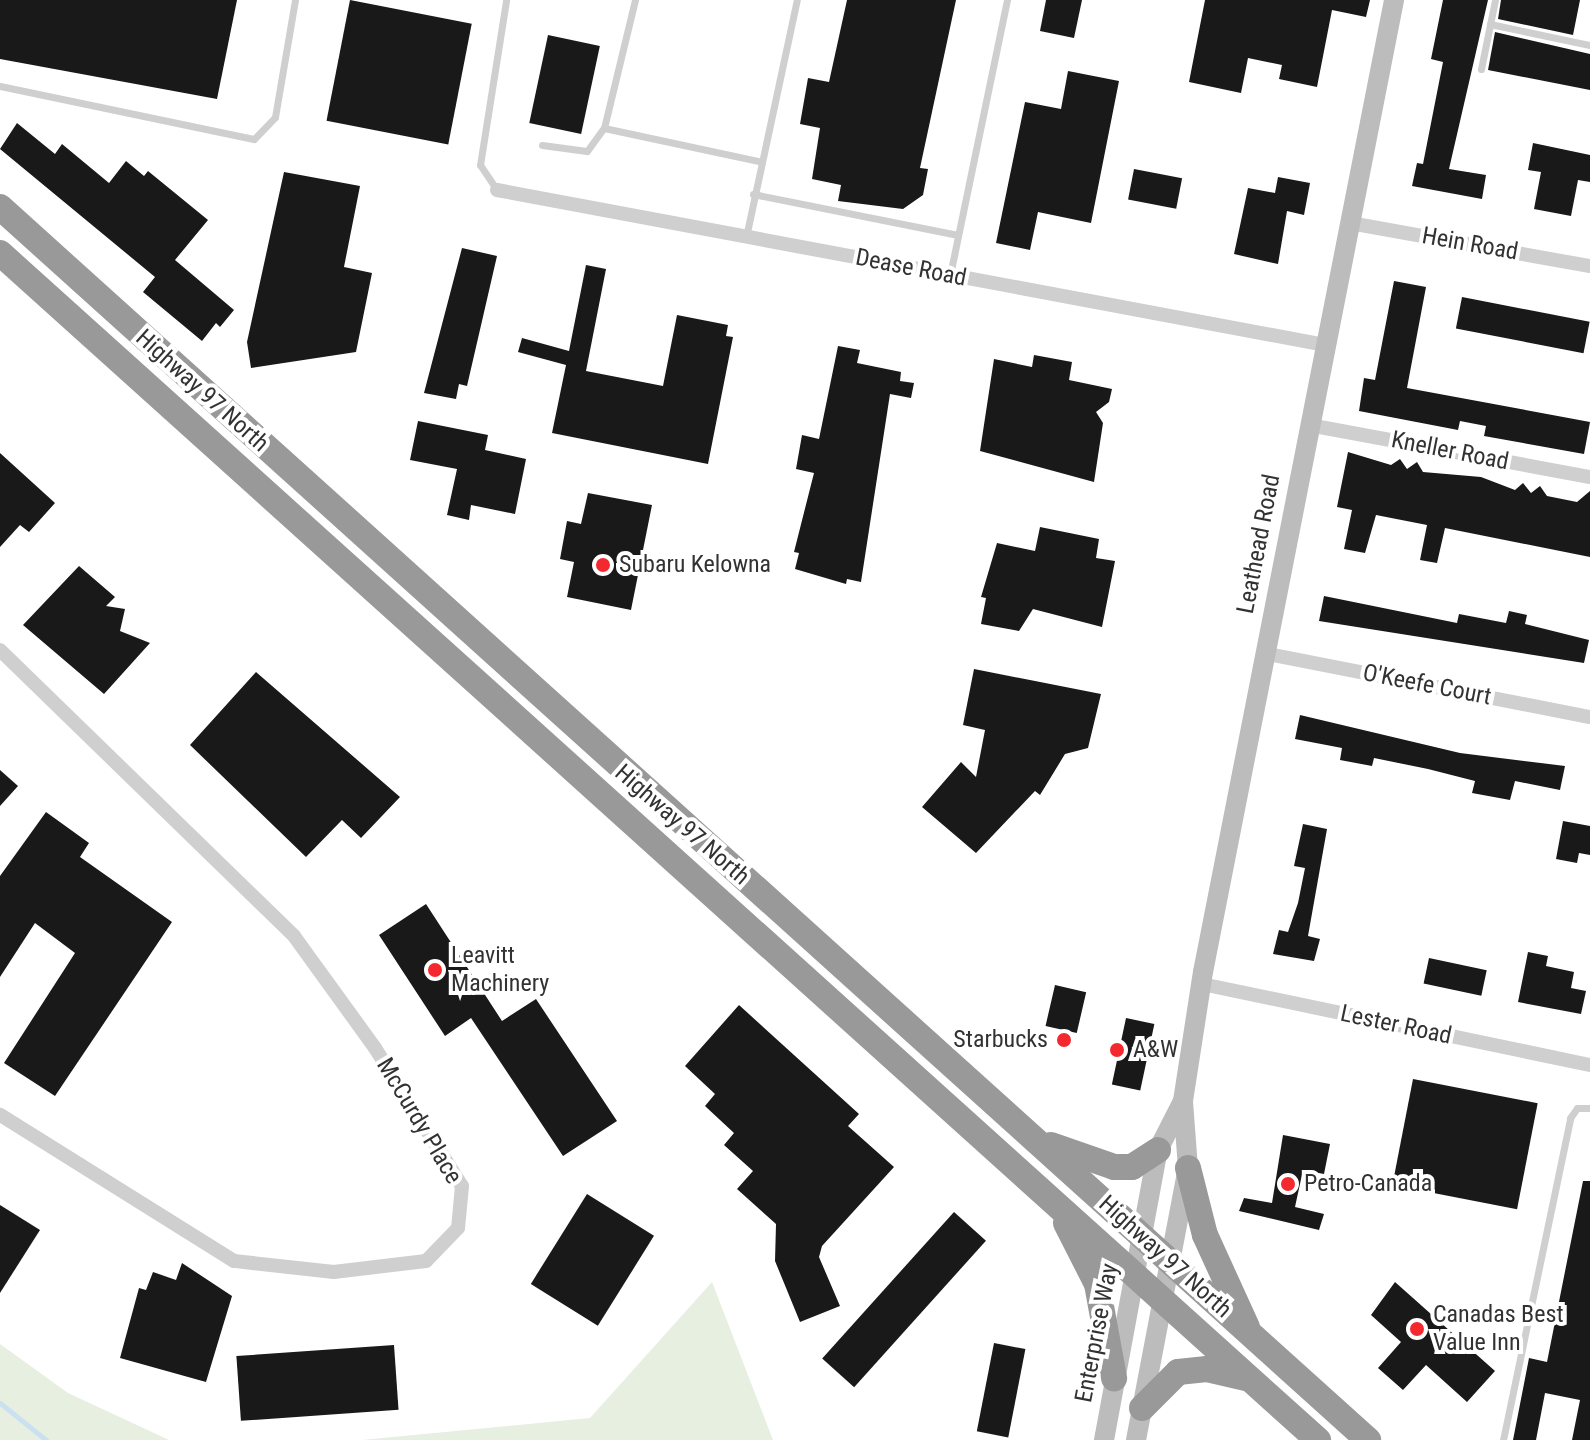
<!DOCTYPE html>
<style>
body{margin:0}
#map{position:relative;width:1590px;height:1440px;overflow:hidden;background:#fff;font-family:"Roboto Condensed",sans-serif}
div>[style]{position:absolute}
.green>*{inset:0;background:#e7efe0}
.stream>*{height:5px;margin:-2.5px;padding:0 2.5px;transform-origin:2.5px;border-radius:2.5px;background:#cbe0f0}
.building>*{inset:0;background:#191919;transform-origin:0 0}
.lane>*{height:7px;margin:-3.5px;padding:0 3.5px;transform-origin:3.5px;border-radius:3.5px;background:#cfcfcf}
.street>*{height:14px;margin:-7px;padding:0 7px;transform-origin:7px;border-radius:7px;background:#cfcfcf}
.secondary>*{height:20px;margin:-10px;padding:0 10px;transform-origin:10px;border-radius:10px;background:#bcbcbc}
.highway>*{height:26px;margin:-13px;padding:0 13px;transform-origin:13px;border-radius:13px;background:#999}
.dots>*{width:22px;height:22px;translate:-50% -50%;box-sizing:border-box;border:4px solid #fff;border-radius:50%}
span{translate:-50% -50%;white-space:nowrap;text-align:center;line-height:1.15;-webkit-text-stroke:8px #fff;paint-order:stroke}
.street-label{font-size:24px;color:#323232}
.poi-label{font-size:24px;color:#323232}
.left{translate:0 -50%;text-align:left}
.right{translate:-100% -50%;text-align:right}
</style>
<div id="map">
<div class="green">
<div style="clip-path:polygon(712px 1282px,773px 1440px,362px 1440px,590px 1418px)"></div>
<div style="clip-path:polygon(0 1344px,68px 1393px,169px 1440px,0 1440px)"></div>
</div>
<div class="stream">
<div style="left:0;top:1403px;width:59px;rotate:38.8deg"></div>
</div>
<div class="building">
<div style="clip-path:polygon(0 0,237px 0,217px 99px,0 59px)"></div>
<div style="left:350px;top:0;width:124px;height:123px;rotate:11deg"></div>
<div style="clip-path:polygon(847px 0,956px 0,920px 168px,928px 169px,923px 195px,903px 209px,838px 201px,841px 185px,812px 179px,820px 128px,800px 124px,808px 78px,829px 82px)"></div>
<div style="clip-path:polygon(1046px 0,1082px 0,1074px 38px,1040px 31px)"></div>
<div style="clip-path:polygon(1205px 0,1370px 0,1366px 17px,1332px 10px,1317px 87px,1279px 79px,1282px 65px,1248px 58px,1241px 93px,1189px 82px)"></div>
<div style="clip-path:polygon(1443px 0,1488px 0,1449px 169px,1486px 175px,1482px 199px,1412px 186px,1417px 163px,1423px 164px,1443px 62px,1431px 59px)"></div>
<div style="clip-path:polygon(1501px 0,1580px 0,1573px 35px,1498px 19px)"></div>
<div style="clip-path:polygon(1495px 32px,1590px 54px,1590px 90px,1488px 70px)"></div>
<div style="left:548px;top:35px;width:53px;height:90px;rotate:12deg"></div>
<div style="clip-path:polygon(1068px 71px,1119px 81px,1091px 223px,1038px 212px,1030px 250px,996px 243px,1025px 102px,1061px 109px)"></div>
<div style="clip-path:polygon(17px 123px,55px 154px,62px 144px,109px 183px,126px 161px,144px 176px,148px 171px,208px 220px,175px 260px,234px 310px,220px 327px,216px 323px,202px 341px,143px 292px,155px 277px,0 149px)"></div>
<div style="clip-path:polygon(1533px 143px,1590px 155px,1590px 182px,1578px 180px,1571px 216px,1534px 209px,1541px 172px,1528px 170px)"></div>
<div style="left:1134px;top:169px;width:49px;height:31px;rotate:11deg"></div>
<div style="clip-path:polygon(284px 172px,360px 186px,344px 267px,372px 273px,356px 352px,251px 368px,247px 342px)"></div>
<div style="clip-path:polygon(1278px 177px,1310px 183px,1304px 215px,1287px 211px,1278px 264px,1234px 254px,1248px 188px,1275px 193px)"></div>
<div style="clip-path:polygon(462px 248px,497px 256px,467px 386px,459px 384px,456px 399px,424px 393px)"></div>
<div style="clip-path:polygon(586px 265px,606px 269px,586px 371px,663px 386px,677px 315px,728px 325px,726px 336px,733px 337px,708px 464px,552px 433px,566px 365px,518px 352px,522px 338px,569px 351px)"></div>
<div style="clip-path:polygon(1394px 281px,1426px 287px,1407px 388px,1590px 422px,1584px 454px,1484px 436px,1486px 426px,1460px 421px,1458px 430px,1359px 411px,1364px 378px,1375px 380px)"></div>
<div style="left:1462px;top:297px;width:130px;height:32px;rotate:11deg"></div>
<div style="clip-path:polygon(838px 346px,860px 350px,857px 363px,901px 372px,900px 381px,914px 383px,911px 398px,890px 394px,861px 582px,847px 579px,846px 584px,795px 569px,799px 553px,794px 552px,814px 473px,796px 469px,802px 435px,819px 439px)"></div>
<div style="clip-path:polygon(1034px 355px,1072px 362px,1069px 380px,1112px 389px,1109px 402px,1096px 412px,1103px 423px,1094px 482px,980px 451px,994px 359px,1032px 367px)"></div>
<div style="clip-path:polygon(418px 421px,488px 435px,485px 450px,526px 459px,515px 514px,471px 505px,469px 520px,447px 515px,457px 469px,410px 460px)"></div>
<div style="clip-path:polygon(1348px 452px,1391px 465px,1400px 459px,1407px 469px,1417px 462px,1423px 472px,1481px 477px,1515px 490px,1523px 483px,1531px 493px,1540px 486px,1547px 496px,1577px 502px,1590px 491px,1590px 557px,1445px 528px,1437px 563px,1420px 560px,1427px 525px,1376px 515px,1365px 553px,1344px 549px,1352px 510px,1337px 507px)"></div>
<div style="clip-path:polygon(0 453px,55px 503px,29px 532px,20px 525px,0 547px)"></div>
<div style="clip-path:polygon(588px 493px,652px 505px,631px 610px,567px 597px,574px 562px,560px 559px,567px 521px,581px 524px)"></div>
<div style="clip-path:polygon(1040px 527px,1099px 539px,1096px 558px,1115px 561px,1102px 627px,1033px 609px,1019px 631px,981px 624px,986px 598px,981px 597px,997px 543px,1035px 551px)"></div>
<div style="clip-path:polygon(79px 566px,115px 597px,106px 606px,125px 609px,120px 631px,150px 643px,104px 694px,23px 625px)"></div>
<div style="clip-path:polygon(1324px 596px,1457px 623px,1459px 614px,1506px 623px,1509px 611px,1527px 615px,1525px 624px,1589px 640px,1584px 663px,1319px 621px)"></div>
<div style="clip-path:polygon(974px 669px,1101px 694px,1088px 748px,1065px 754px,1040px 795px,1035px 791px,976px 853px,922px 807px,961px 762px,976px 777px,985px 730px,963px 725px)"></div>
<div style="clip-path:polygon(256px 672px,400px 797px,361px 838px,342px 820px,306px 857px,190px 745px)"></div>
<div style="clip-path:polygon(1300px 715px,1460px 753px,1565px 766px,1560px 790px,1515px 781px,1510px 800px,1472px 793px,1475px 781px,1428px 769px,1374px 758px,1372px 766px,1340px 760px,1342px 748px,1295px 739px)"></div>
<div style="clip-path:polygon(0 770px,18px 786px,0 806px)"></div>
<div style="clip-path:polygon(46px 812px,89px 843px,80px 857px,172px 922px,55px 1096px,4px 1063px,75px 953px,35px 923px,0 977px,0 876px)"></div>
<div style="clip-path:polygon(1563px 821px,1590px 826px,1590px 855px,1579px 853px,1577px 863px,1556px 859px)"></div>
<div style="clip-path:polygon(1303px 824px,1327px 829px,1308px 936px,1320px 939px,1314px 961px,1273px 954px,1279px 930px,1288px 932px,1298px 903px,1305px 868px,1294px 866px)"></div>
<div style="clip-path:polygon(426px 904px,502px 1021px,536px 999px,617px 1121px,563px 1156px,471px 1018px,445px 1036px,379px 935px)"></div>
<div style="clip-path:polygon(1528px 952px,1548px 956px,1546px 966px,1574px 972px,1571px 988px,1586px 991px,1581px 1014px,1518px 1002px)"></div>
<div style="left:1429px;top:958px;width:59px;height:26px;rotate:12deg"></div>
<div style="left:1055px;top:985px;width:32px;height:42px;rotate:13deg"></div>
<div style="clip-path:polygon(739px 1005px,859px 1114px,848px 1126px,894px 1167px,822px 1246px,819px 1257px,840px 1306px,800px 1322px,775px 1261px,776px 1224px,737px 1189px,753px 1171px,724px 1145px,734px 1133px,705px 1106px,715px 1094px,685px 1066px)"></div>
<div style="left:1126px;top:1018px;width:29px;height:68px;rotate:12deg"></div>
<div style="left:1413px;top:1079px;width:127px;height:108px;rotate:11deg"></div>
<div style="clip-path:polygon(1283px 1135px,1330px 1144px,1324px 1174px,1303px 1170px,1295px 1207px,1324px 1214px,1319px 1230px,1239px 1211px,1244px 1198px,1272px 1203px)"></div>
<div style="clip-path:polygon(1583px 1181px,1590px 1181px,1590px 1440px,1572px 1440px,1580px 1400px,1545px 1393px,1536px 1440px,1513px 1440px,1529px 1358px,1547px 1362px)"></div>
<div style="left:587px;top:1194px;width:79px;height:106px;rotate:32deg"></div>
<div style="clip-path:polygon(0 1205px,40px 1230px,0 1293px)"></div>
<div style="left:954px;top:1212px;width:43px;height:197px;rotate:42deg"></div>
<div style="clip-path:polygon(182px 1263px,232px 1296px,206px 1382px,120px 1358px,139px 1288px,146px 1290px,153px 1272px,176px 1280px)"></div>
<div style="clip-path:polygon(1395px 1282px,1495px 1371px,1467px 1402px,1426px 1365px,1403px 1390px,1378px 1368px,1401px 1342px,1371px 1315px)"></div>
<div style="left:994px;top:1343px;width:32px;height:90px;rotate:11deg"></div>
<div style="left:394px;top:1345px;width:65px;height:158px;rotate:86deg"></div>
</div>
<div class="lane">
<div style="left:1490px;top:24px;width:102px;rotate:11.9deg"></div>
<div style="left:1481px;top:69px;width:70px;rotate:-78.5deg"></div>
<div style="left:0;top:86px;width:259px;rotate:11.8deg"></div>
<div style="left:254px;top:139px;width:30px;rotate:-46deg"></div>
<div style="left:275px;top:117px;width:119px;rotate:-80.3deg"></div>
<div style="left:604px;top:128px;width:157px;rotate:12.1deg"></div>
<div style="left:542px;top:145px;width:45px;rotate:7.6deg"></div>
<div style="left:587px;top:151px;width:29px;rotate:-54deg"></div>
<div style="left:604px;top:128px;width:132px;rotate:-76.4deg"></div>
<div style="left:497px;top:190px;width:30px;rotate:-124deg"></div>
<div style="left:480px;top:165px;width:167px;rotate:-81deg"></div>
<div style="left:753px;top:194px;width:209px;rotate:11.3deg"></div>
<div style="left:746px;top:237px;width:242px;rotate:-77.9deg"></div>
<div style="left:950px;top:275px;width:281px;rotate:-78.3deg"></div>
<div style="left:1503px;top:1440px;width:329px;rotate:-78.2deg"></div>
<div style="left:1570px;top:1118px;width:12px;rotate:-55deg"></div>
<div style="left:1577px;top:1108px;width:13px"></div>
</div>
<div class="street">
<div style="left:497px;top:190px;width:842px;rotate:10.6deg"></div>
<div style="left:1350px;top:223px;width:244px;rotate:10.2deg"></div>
<div style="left:1309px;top:425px;width:286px;rotate:10.5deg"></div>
<div style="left:0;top:650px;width:410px;rotate:44.2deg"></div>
<div style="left:294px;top:936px;width:138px;rotate:54.1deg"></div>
<div style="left:375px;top:1048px;width:163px;rotate:57.8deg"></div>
<div style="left:462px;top:1186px;width:42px;rotate:95.4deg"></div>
<div style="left:458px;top:1228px;width:46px;rotate:134.1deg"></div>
<div style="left:426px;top:1261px;width:93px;rotate:173.2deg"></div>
<div style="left:334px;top:1272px;width:101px;rotate:-173.7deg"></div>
<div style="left:234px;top:1261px;width:276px;rotate:-148deg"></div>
<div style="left:1263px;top:653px;width:333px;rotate:11.1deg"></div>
<div style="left:1202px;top:984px;width:396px;rotate:11.8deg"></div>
</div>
<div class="secondary">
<div style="left:1104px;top:1440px;width:295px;rotate:-79.5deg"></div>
<div style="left:1158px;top:1150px;width:55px;rotate:-63deg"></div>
<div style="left:1136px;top:1440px;width:277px;rotate:-79.2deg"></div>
<div style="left:1188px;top:1168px;width:67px;rotate:-94.3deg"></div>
<div style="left:1183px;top:1101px;width:131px;rotate:-81.2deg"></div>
<div style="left:1203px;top:972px;width:991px;rotate:-78.88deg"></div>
</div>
<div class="highway">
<div style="left:0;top:207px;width:1842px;rotate:42.03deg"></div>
<div style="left:0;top:253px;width:1774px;rotate:42.01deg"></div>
<div style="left:1051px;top:1145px;width:67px;rotate:19.2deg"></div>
<div style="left:1114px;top:1167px;width:18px"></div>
<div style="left:1132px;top:1167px;width:31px;rotate:-33deg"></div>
<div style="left:1188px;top:1168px;width:69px;rotate:75.8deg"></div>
<div style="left:1205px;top:1235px;width:101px;rotate:65.5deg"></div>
<div style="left:1066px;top:1223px;width:68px;rotate:63.1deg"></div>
<div style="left:1097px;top:1284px;width:96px;rotate:79.7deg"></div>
<div style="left:1142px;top:1408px;width:51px;rotate:-45deg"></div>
<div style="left:1178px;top:1372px;width:29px;rotate:-6deg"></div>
<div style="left:1207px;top:1369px;width:40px;rotate:13deg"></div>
</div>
<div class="dots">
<div style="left:603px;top:565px;background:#f4292f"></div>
<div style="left:435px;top:970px;background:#f4292f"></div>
<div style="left:1064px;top:1040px;background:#f4292f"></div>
<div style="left:1117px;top:1050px;background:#f4292f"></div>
<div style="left:1288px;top:1184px;background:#f4292f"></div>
<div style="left:1417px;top:1329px;background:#f4292f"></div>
</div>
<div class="street-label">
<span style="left:1470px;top:244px;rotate:10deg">Hein Road</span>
<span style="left:911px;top:268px;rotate:11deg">Dease Road</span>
<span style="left:202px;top:391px;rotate:42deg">Highway 97 North</span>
<span style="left:1450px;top:451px;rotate:11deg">Kneller Road</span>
<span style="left:1259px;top:544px;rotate:-79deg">Leathead Road</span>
<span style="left:1427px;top:685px;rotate:11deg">O'Keefe Court</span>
<span style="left:682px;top:825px;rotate:41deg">Highway 97 North</span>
<span style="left:1396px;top:1025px;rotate:12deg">Lester Road</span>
<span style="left:419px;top:1121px;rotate:59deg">McCurdy Place</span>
<span style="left:1165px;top:1257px;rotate:42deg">Highway 97 North</span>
<span style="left:1097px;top:1333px;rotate:-79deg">Enterprise Way</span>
</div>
<div class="poi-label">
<span class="left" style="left:619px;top:565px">Subaru Kelowna</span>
<span class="left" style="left:451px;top:970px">Leavitt<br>Machinery</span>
<span class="right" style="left:1048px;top:1040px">Starbucks</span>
<span class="left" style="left:1133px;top:1050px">A&amp;W</span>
<span class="left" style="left:1304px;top:1184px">Petro-Canada</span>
<span class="left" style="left:1433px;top:1329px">Canadas Best<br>Value Inn</span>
</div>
</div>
